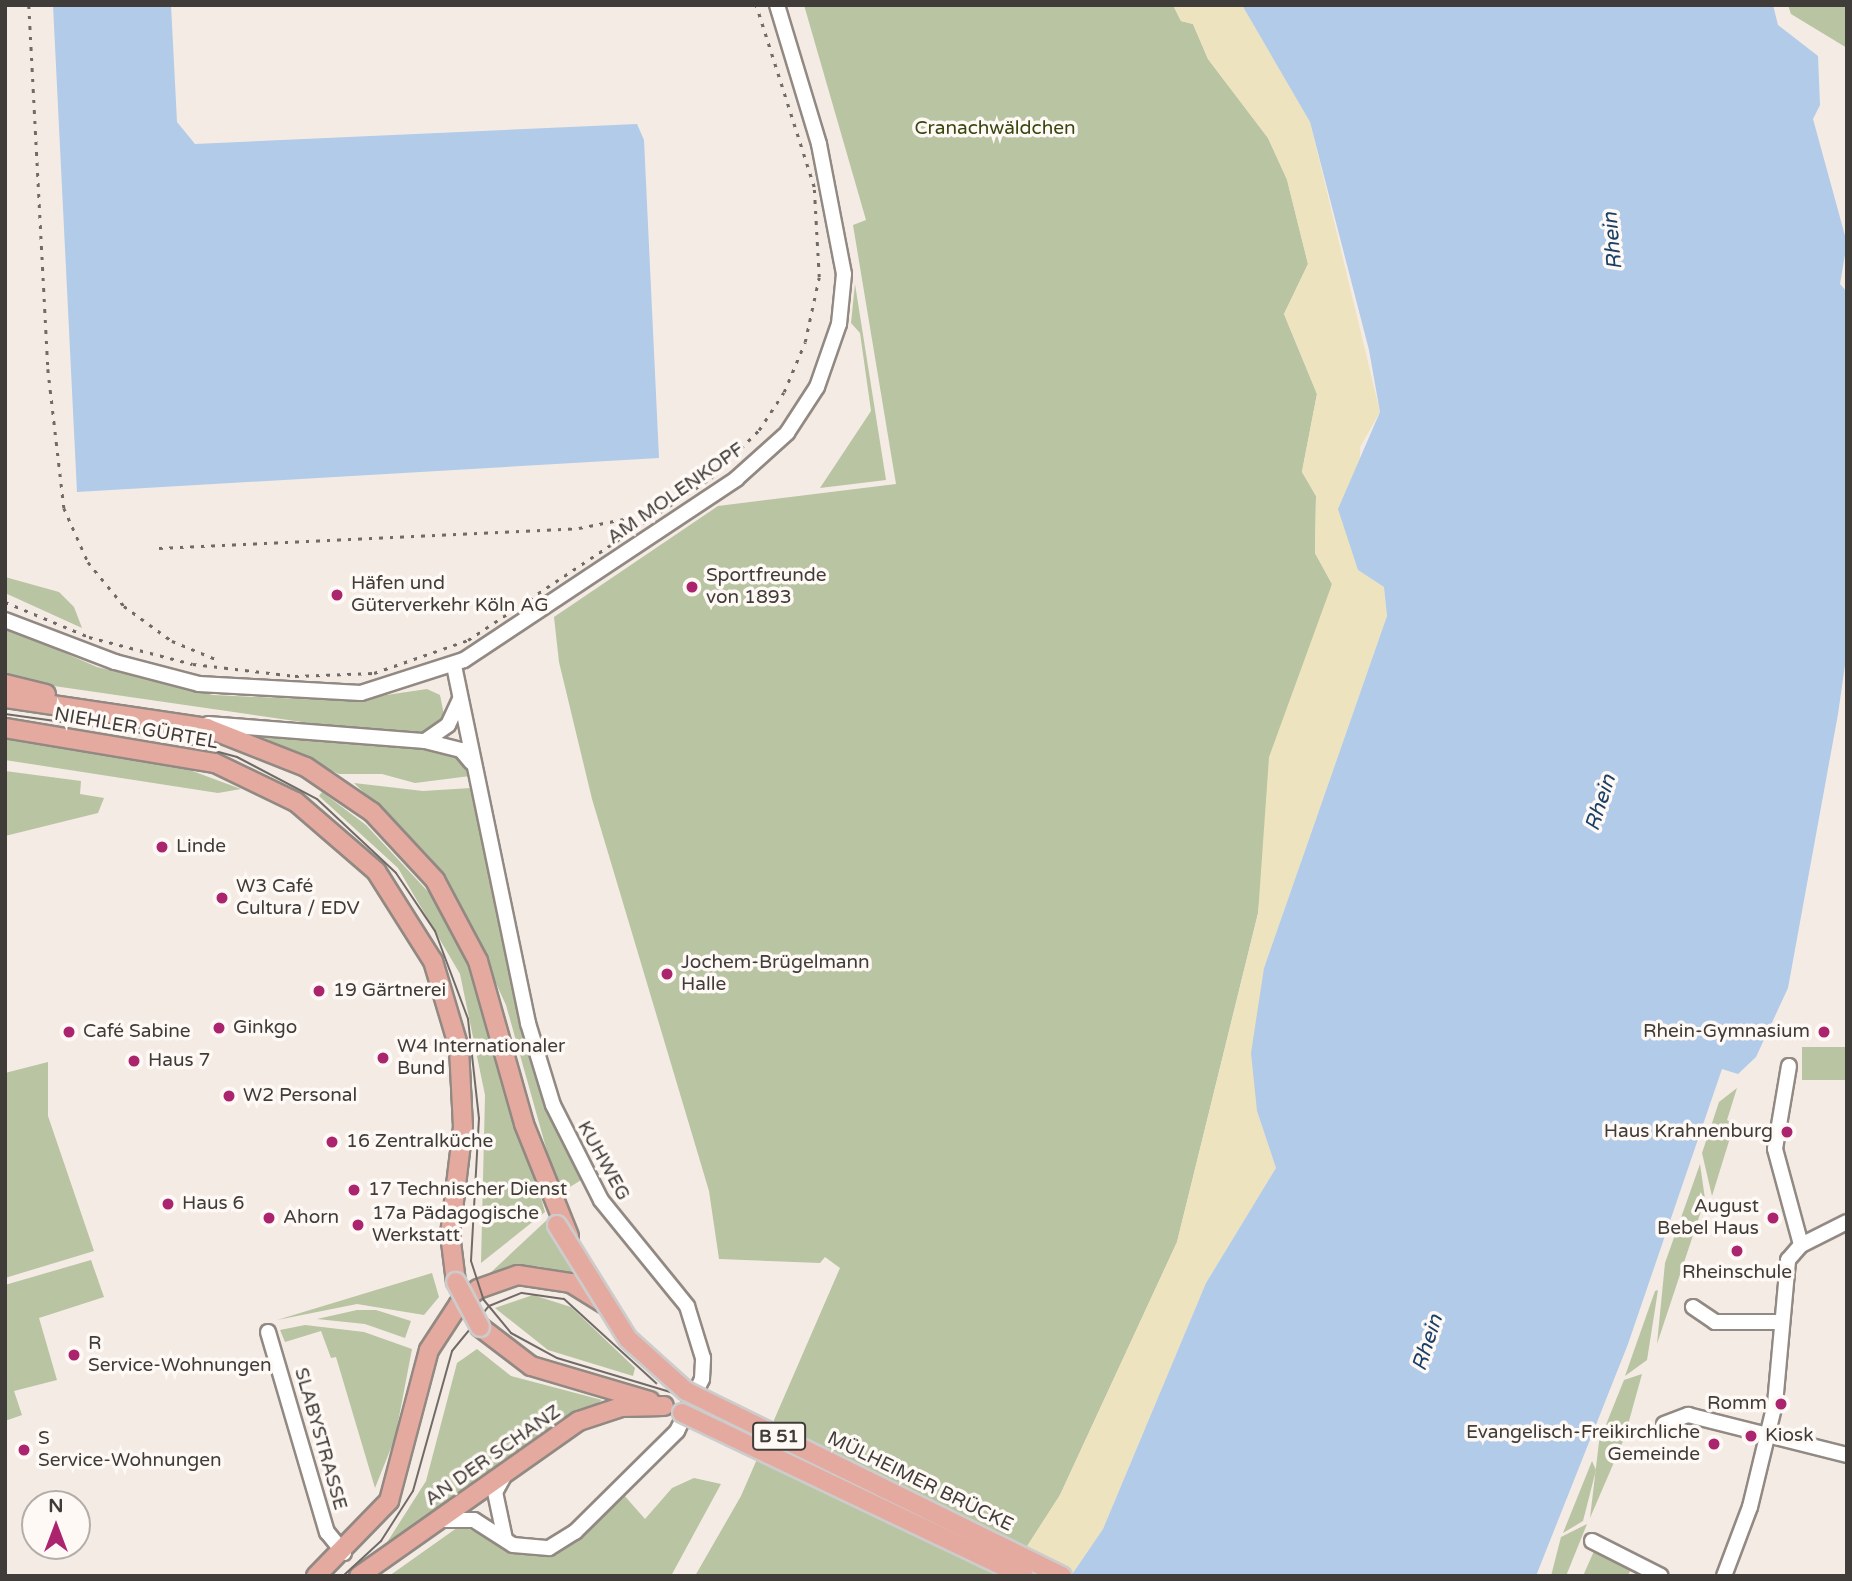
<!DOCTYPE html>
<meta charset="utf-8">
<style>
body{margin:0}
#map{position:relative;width:1852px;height:1581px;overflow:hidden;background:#f4ebe4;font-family:"Varela Round",sans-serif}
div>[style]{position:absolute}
.green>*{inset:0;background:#b8c4a2;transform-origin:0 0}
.sand>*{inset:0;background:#ede3be}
.water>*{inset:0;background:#b1cbe9}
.roads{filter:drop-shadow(2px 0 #928983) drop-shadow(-2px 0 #928983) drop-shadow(0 2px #928983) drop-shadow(0 -2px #928983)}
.minor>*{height:14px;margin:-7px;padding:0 7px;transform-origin:7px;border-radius:7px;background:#fff}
.major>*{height:18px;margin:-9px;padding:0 9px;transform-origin:9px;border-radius:9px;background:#e5aa9f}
.tram>*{height:2px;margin:-1px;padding:0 1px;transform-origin:1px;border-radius:1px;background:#716b67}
.rail>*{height:2.5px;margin-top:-1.25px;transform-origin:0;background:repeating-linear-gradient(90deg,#716b67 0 3.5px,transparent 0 10.5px)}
.bridges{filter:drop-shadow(2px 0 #cdcccc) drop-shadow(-2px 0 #cdcccc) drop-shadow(0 2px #cdcccc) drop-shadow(0 -2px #cdcccc)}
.major-bridge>*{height:18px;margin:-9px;padding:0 9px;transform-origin:9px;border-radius:9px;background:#e5aa9f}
.dots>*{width:19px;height:19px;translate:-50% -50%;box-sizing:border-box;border:4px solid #fff9f5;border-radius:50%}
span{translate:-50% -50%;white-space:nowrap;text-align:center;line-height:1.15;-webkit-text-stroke:7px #fff9f5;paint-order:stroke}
.shield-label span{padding:2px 5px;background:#fff9f5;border:2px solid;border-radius:5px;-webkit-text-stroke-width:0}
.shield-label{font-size:18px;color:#403c39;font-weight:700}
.park-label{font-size:19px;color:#384710}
.street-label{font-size:19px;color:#403c39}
.poi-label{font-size:19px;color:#403c39}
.left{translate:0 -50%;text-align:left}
.right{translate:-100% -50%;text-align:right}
.water-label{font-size:21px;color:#1a4067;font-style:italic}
.frame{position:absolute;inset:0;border:7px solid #403c39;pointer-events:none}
.north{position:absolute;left:21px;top:1490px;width:70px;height:70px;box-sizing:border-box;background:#fff9f5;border:2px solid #b3adaa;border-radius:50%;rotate:0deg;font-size:19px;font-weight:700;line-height:28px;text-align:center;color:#403c39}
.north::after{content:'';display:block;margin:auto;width:24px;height:32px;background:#aa256e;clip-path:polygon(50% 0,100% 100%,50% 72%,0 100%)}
</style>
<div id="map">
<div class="green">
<div style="clip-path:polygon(804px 5px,1173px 5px,1181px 21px,1193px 24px,1208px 59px,1268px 138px,1287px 179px,1308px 264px,1284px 314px,1317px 394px,1302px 472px,1316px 496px,1315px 553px,1332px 584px,1265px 853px,1258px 913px,1177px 1242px,1060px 1495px,1008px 1576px,695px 1576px,741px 1496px,840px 1268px,825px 1257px,820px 1263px,719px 1259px,709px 1191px,592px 799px,559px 662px,554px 617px,718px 506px,896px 484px,853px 225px,866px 220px)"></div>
<div style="clip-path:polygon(1788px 5px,1847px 5px,1847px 48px,1791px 14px)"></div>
<div style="clip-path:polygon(855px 284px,886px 480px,820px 488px,871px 411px,860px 333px,851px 323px)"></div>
<div style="clip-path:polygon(5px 577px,59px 592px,74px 607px,82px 628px,5px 593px)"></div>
<div style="clip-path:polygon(5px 627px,97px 667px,213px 695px,346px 701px,427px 689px,440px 695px,445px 720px,426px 735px,378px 733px,54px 686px,5px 674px)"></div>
<div style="clip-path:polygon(5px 735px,160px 759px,241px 789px,218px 793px,5px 760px)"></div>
<div style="clip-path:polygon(258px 735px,441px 749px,461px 756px,470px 776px,415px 783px,382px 774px,339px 774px)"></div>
<div style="clip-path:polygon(5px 771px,81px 781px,80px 794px,104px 798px,98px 813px,5px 836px)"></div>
<div style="clip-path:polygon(354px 783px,423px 791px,471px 788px,530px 1050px,581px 1180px,559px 1194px,506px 1005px,456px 897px,427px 854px)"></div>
<div style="clip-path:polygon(322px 792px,366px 825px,433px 897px,471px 969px,494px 1033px,545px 1212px,481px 1263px,485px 1095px,460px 974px,398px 868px,319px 796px)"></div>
<div style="left:1847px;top:1047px;width:33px;height:45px;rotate:90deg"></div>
<div style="clip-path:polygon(48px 1062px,48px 1116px,94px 1251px,5px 1278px,5px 1073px)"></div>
<div style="clip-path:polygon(1737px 1088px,1727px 1120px,1734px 1125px,1712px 1196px,1702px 1153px,1719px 1102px)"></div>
<div style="clip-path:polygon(1700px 1164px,1705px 1199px,1657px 1344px,1665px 1263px)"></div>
<div style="clip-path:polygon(549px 1218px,578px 1274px,536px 1266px,487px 1276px)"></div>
<div style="clip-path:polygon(91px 1260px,104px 1297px,39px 1318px,57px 1380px,14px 1391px,22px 1415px,5px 1421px,5px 1285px)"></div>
<div style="clip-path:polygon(432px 1273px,439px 1297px,424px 1315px,357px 1304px,277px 1320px)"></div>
<div style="clip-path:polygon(1658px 1290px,1647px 1360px,1625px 1376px,1655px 1291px)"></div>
<div style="clip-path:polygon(533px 1295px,571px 1307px,635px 1368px,633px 1376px,548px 1350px,495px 1308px)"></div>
<div style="clip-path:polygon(357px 1310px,376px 1310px,411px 1321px,405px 1338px,365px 1324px,317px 1319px)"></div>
<div style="clip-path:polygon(305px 1325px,364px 1332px,412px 1349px,395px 1438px,375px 1488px,336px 1357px,331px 1358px,321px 1331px,285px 1342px,280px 1330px)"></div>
<div style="clip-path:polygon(477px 1349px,511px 1376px,602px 1400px,379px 1555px,426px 1481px,457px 1363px)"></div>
<div style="clip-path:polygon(1642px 1374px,1624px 1439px,1590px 1518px,1599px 1442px,1624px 1380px)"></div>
<div style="clip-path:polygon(1592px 1461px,1596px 1470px,1583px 1521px,1563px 1533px)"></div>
<div style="clip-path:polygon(694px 1478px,721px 1484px,671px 1576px,389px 1576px,461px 1525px,521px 1555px,551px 1553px,623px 1494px,645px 1519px,672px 1488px)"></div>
<div style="clip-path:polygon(1587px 1524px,1566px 1576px,1551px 1576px,1561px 1537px)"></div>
<div style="clip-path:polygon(1594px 1551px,1631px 1570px,1627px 1576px,1583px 1576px)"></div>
</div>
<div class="sand">
<div style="clip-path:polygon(1173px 5px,1242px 5px,1310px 122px,1380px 412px,1360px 447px,1358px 570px,1384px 587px,1387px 616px,1264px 968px,1257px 1111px,1276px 1168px,1206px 1283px,1103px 1529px,1071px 1576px,1008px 1576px,1060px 1495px,1177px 1242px,1258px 914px,1269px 757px,1332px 584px,1315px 553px,1316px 496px,1302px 471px,1317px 394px,1284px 314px,1308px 264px,1287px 180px,1268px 138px,1208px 59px,1193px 24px,1181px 21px)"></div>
</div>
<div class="water">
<div style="clip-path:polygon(53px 5px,171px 5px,177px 122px,195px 144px,637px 124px,644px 140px,659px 458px,77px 492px)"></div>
<div style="clip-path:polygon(1242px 5px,1773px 5px,1778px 25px,1818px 56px,1820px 105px,1813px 119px,1847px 243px,1840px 284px,1847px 292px,1847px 651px,1838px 714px,1788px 988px,1756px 1057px,1738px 1074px,1722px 1069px,1628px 1344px,1536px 1576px,1071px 1576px,1103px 1529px,1206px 1283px,1276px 1168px,1257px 1111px,1251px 1053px,1264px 968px,1387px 616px,1384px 587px,1358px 570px,1338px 509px,1380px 412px,1369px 350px,1310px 122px)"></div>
</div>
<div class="roads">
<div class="minor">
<div style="left:5px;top:620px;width:118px;rotate:20.9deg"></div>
<div style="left:115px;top:662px;width:87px;rotate:14.7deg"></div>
<div style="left:199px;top:684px;width:162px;rotate:3.2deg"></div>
<div style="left:361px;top:693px;width:108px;rotate:-17.8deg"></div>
<div style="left:464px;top:660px;width:327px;rotate:-33.6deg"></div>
<div style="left:736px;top:479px;width:69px;rotate:-42deg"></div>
<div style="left:787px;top:433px;width:55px;rotate:-56.9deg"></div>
<div style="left:817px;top:387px;width:67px;rotate:-70.8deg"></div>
<div style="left:839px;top:324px;width:50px;rotate:-84.3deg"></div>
<div style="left:844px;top:274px;width:132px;rotate:-100.9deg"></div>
<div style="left:819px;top:144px;width:145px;rotate:-106.8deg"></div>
<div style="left:208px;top:724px;width:218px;rotate:4.5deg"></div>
<div style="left:425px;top:741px;width:37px;rotate:14deg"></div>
<div style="left:461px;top:750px;width:16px;rotate:50deg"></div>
<div style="left:425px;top:741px;width:28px;rotate:-35deg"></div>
<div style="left:448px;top:725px;width:29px;rotate:-65deg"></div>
<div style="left:1789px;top:1066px;width:84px;rotate:99.6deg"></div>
<div style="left:1775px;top:1149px;width:99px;rotate:74.8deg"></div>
<div style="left:1693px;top:1307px;width:27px;rotate:34deg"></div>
<div style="left:1715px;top:1322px;width:67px"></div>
<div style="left:268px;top:1332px;width:209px;rotate:73.6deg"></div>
<div style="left:327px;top:1532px;width:27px;rotate:51deg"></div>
<div style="left:1664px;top:1424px;width:26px;rotate:-21deg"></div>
<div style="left:1688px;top:1415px;width:164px;rotate:14.1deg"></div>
<div style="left:504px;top:1476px;width:18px;rotate:119deg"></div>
<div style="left:495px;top:1492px;width:48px;rotate:78deg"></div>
<div style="left:441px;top:1520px;width:33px"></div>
<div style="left:474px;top:1520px;width:46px;rotate:32.7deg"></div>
<div style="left:513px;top:1545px;width:36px;rotate:5deg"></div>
<div style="left:549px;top:1548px;width:31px;rotate:-32deg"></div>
<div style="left:575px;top:1532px;width:144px;rotate:-44.7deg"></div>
<div style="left:677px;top:1431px;width:58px;rotate:-64.3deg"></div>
<div style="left:702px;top:1379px;width:21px;rotate:-87deg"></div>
<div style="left:703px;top:1358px;width:54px;rotate:-107.1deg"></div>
<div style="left:687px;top:1306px;width:136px;rotate:-129.1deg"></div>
<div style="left:601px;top:1200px;width:106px;rotate:-116.8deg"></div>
<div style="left:553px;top:1105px;width:86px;rotate:-107deg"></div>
<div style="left:528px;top:1023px;width:365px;rotate:-101.7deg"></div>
<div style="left:1592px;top:1541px;width:77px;rotate:26.9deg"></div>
<div style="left:1724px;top:1576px;width:74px;rotate:-69.4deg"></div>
<div style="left:1750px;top:1507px;width:106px;rotate:-76.4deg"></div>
<div style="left:1775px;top:1404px;width:145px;rotate:-84.8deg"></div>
<div style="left:1788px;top:1260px;width:20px;rotate:-49deg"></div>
<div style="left:1801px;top:1245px;width:51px;rotate:-26.6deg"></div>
</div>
<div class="major">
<div style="left:5px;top:684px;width:42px;rotate:13.7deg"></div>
<div style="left:5px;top:698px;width:204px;rotate:8.4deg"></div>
<div style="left:207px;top:728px;width:106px;rotate:21.5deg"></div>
<div style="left:306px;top:767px;width:80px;rotate:34.3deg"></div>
<div style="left:372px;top:812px;width:93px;rotate:47.2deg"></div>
<div style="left:435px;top:880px;width:92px;rotate:62deg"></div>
<div style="left:478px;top:961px;width:169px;rotate:74.2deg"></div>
<div style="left:524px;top:1124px;width:121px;rotate:68.1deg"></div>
<div style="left:5px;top:728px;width:213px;rotate:9.5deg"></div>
<div style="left:215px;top:763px;width:90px;rotate:25.7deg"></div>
<div style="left:296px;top:802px;width:106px;rotate:40.8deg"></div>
<div style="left:376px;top:871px;width:107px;rotate:57.7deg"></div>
<div style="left:433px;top:961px;width:91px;rotate:73.4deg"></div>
<div style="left:459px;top:1048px;width:79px;rotate:87.1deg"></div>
<div style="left:463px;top:1127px;width:108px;rotate:96.9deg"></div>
<div style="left:450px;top:1234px;width:48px;rotate:82.9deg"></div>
<div style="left:480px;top:1327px;width:64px;rotate:37.4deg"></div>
<div style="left:531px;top:1366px;width:124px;rotate:16.4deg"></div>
<div style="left:316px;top:1576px;width:105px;rotate:-45.8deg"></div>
<div style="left:389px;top:1501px;width:156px;rotate:-75.2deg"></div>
<div style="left:429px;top:1350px;width:55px;rotate:-56.9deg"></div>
<div style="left:459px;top:1304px;width:24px;rotate:-38deg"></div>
<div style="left:478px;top:1289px;width:42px;rotate:-19.3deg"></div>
<div style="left:518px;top:1275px;width:54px;rotate:8.6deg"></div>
<div style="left:571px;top:1283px;width:39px;rotate:32deg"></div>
<div style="left:359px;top:1576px;width:269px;rotate:-35.2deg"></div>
<div style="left:579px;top:1421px;width:44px;rotate:-18.4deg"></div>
<div style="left:621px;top:1407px;width:43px;rotate:-1.3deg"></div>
</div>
</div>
<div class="tram">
<div style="left:5px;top:714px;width:152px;rotate:7.9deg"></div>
<div style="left:156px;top:735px;width:84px;rotate:15.2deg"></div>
<div style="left:237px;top:757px;width:90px;rotate:27.7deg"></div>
<div style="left:317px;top:799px;width:108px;rotate:43.1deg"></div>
<div style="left:396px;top:873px;width:70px;rotate:56.1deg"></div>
<div style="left:435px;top:931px;width:94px;rotate:69.4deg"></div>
<div style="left:468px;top:1019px;width:100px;rotate:83.7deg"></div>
<div style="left:479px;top:1118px;width:143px;rotate:93.2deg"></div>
<div style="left:471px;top:1261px;width:40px;rotate:72deg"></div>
<div style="left:483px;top:1299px;width:44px;rotate:50.5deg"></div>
<div style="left:511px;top:1333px;width:52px;rotate:28.5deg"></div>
<div style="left:557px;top:1358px;width:133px;rotate:16.7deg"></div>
<div style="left:684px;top:1396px;width:409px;rotate:26.1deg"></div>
<div style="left:343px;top:1576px;width:52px;rotate:-42.6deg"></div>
<div style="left:381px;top:1541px;width:59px;rotate:-57.4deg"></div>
<div style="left:413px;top:1491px;width:145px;rotate:-74.4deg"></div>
<div style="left:452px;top:1351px;width:58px;rotate:-50.6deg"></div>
<div style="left:489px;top:1306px;width:35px;rotate:-22deg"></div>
<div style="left:522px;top:1293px;width:42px;rotate:8.1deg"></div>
<div style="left:564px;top:1299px;width:125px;rotate:42.4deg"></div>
</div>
<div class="rail">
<div style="left:29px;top:5px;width:364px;rotate:87deg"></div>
<div style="left:48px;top:369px;width:140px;rotate:83.4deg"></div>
<div style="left:64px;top:508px;width:59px;rotate:66deg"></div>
<div style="left:88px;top:562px;width:57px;rotate:50.7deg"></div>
<div style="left:124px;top:606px;width:59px;rotate:36.1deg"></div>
<div style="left:172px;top:641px;width:52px;rotate:22.6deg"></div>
<div style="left:159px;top:548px;width:420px;rotate:-2.7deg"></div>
<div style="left:579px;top:528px;width:71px;rotate:-11.3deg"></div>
<div style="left:5px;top:602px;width:91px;rotate:22.6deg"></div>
<div style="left:89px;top:637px;width:107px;rotate:14.6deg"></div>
<div style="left:193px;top:664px;width:103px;rotate:6.7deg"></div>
<div style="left:295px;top:676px;width:79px;rotate:-2.2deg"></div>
<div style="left:374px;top:673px;width:100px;rotate:-19.3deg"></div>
<div style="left:468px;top:640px;width:292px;rotate:-33.7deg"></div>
<div style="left:711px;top:478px;width:68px;rotate:-45deg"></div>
<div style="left:759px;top:430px;width:45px;rotate:-56.7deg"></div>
<div style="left:784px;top:392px;width:54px;rotate:-67.2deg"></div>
<div style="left:805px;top:342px;width:66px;rotate:-77.8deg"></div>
<div style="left:819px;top:277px;width:90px;rotate:-93.2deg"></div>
<div style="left:814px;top:187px;width:191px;rotate:-107.7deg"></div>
</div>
<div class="bridges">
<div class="major-bridge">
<div style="left:557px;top:1225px;width:134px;rotate:58.1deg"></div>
<div style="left:628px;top:1339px;width:78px;rotate:41.9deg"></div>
<div style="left:686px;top:1391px;width:419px;rotate:26.2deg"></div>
<div style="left:456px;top:1282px;width:51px;rotate:61.9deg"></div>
<div style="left:682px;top:1413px;width:379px;rotate:25.5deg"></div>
</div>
</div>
<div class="dots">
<div style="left:692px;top:587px;background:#aa256e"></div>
<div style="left:337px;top:595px;background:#aa256e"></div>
<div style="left:162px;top:847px;background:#aa256e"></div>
<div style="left:222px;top:898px;background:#aa256e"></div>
<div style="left:667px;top:974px;background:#aa256e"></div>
<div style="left:319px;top:991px;background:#aa256e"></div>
<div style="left:219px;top:1028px;background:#aa256e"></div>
<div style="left:69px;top:1032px;background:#aa256e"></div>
<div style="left:1824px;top:1032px;background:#aa256e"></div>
<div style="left:383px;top:1058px;background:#aa256e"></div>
<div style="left:134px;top:1061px;background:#aa256e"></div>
<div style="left:229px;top:1096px;background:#aa256e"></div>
<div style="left:1787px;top:1132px;background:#aa256e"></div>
<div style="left:332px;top:1142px;background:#aa256e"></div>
<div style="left:354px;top:1190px;background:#aa256e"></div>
<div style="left:168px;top:1204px;background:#aa256e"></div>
<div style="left:269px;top:1218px;background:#aa256e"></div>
<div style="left:1773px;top:1218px;background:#aa256e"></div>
<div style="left:358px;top:1225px;background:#aa256e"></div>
<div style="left:1737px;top:1251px;background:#aa256e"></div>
<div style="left:74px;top:1355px;background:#aa256e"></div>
<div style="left:1781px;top:1404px;background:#aa256e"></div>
<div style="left:1751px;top:1436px;background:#aa256e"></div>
<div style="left:1714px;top:1444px;background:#aa256e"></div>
<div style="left:24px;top:1450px;background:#aa256e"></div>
</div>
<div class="shield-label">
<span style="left:779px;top:1436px">B 51</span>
</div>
<div class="park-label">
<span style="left:995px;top:129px">Cranachwäldchen</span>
</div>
<div class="street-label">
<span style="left:676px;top:494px;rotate:-35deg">AM MOLENKOPF</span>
<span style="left:136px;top:729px;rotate:10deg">NIEHLER GÜRTEL</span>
<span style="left:603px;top:1161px;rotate:61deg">KUHWEG</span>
<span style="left:320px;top:1439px;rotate:74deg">SLABYSTRASSE</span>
<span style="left:493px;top:1456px;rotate:-35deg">AN DER SCHANZ</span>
<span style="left:920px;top:1482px;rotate:26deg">MÜLHEIMER BRÜCKE</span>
</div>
<div class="poi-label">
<span class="left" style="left:706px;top:587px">Sportfreunde<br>von 1893</span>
<span class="left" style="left:351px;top:595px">Häfen und<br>Güterverkehr Köln AG</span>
<span class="left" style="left:176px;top:847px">Linde</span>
<span class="left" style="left:236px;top:898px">W3 Café<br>Cultura / EDV</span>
<span class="left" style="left:681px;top:974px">Jochem-Brügelmann<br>Halle</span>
<span class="left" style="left:333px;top:991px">19 Gärtnerei</span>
<span class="left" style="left:233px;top:1028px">Ginkgo</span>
<span class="left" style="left:83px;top:1032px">Café Sabine</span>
<span class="right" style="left:1810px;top:1032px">Rhein-Gymnasium</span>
<span class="left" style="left:397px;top:1058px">W4 Internationaler<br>Bund</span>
<span class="left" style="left:148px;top:1061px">Haus 7</span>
<span class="left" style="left:243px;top:1096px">W2 Personal</span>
<span class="right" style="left:1773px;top:1132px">Haus Krahnenburg</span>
<span class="left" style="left:346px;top:1142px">16 Zentralküche</span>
<span class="left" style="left:368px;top:1190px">17 Technischer Dienst</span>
<span class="left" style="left:182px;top:1204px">Haus 6</span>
<span class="right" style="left:1759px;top:1218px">August<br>Bebel Haus</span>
<span class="left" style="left:372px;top:1225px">17a Pädagogische<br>Werkstatt</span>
<span class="left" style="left:283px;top:1218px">Ahorn</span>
<span style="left:1737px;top:1273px">Rheinschule</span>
<span class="left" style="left:88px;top:1355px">R<br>Service-Wohnungen</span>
<span class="right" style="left:1767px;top:1404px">Romm</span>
<span class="right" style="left:1700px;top:1444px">Evangelisch-Freikirchliche<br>Gemeinde</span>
<span class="left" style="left:1765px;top:1436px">Kiosk</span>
<span class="left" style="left:38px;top:1450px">S<br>Service-Wohnungen</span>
</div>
<div class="water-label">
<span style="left:1613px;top:241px;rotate:-95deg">Rhein</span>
<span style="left:1601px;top:803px;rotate:-72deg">Rhein</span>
<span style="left:1428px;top:1343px;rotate:-72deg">Rhein</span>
</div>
<div class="frame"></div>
<div class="north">N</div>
</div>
